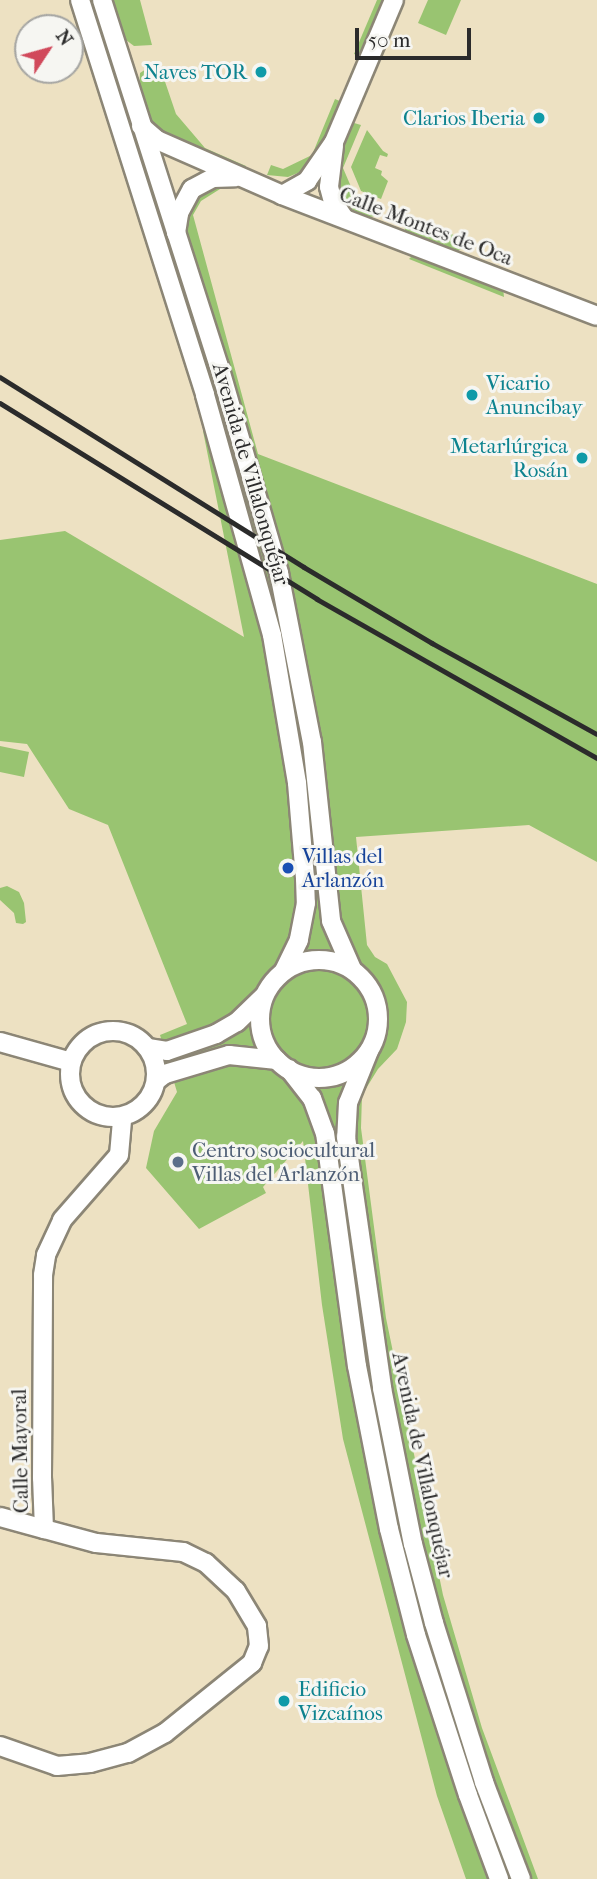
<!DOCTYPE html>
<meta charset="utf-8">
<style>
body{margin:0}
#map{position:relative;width:597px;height:1879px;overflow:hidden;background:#ede1c2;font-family:"IM FELL French Canon",serif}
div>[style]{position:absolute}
.green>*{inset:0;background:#99c471}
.roads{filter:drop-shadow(2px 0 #8c8676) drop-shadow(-2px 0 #8c8676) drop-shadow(0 2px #8c8676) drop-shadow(0 -2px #8c8676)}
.minor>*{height:18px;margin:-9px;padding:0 9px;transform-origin:9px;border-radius:9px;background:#fff}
.minor>.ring{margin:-9px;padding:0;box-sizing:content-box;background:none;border:18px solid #fff;border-radius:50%}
.rail>*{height:4.5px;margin:-2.25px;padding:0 2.25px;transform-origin:2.25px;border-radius:2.25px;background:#2b2b2b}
.dots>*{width:19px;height:19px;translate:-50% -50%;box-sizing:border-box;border:4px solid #f6f6f2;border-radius:50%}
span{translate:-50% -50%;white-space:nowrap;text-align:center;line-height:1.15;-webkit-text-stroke:6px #f6f6f2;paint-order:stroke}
.culture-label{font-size:21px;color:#0d838f}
.right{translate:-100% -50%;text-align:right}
.left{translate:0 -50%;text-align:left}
.street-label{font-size:21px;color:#2b2b2b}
.transit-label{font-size:21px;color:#164399}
.service-label{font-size:21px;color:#4e5e75}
.north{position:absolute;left:14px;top:14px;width:70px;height:70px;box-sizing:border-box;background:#f6f6f2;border:2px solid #a5a5a2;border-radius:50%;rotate:54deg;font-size:19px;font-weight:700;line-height:28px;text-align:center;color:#2b2b2b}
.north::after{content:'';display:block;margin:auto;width:24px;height:32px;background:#d1495b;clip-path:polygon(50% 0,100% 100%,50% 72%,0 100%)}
.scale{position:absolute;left:355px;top:28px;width:116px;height:32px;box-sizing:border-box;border:4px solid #2b2b2b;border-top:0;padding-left:9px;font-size:21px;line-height:24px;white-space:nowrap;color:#2b2b2b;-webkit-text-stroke:5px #f6f6f2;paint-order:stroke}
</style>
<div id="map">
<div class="green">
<div style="clip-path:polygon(91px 0,233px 444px,255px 452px,185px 232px,186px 208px,206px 186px,228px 184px,201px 201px,193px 215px,258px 454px,597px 584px,597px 862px,529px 825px,356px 837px,367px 945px,375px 957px,387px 964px,407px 1002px,406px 1022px,397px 1049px,378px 1069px,362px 1095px,361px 1128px,386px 1318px,443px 1595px,482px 1728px,538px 1879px,466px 1879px,437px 1796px,343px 1439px,322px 1305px,303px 1141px,263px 1187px,266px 1193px,199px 1229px,146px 1168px,154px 1131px,177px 1092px,160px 1035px,187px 1024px,108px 825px,69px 809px,27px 744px,0 741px,0 540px,65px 531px,244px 637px,203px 431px,230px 442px)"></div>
<div style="clip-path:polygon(111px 0,140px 0,152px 45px,134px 46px,126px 40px,120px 31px)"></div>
<div style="clip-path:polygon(377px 0,384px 0,361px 56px,354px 54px)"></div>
<div style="clip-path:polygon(428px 0,461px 0,446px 35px,418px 23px)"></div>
<div style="clip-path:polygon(158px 61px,176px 114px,205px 148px,246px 166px,246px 169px,161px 132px,149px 122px,139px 90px,140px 73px)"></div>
<div style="clip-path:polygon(335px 99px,342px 102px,324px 145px,305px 170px,288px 177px,267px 175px,271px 165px,283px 169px,312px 155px)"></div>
<div style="clip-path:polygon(354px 123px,361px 125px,343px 168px,355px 196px,383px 208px,377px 216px,369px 217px,353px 210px,338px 189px,337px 176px,342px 152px)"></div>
<div style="clip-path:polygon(367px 130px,383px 151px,388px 154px,387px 157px,380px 155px,375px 168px,382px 171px,381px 175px,388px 181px,381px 199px,361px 191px,351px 167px)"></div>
<div style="clip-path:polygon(404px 216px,404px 215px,471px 242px,458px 251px,448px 248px,405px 231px)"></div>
<div style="clip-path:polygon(414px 254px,503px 288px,504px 297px,409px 259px)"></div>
<div style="clip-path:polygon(0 746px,29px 752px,24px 777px,0 772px)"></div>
<div style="clip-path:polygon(7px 886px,19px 892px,24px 903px,26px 922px,23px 924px,16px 923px,14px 913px,0 900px,0 888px)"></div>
</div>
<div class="roads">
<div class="minor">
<div style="left:80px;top:0;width:414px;rotate:72.4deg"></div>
<div style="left:205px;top:395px;width:249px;rotate:74.4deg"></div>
<div style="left:272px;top:635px;width:150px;rotate:80.4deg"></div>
<div style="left:297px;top:783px;width:96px;rotate:85.2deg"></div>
<div style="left:305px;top:879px;width:24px;rotate:88deg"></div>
<div style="left:306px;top:903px;width:38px;rotate:101deg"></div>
<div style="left:299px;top:940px;width:34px;rotate:116deg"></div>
<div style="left:102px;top:0;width:384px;rotate:72.3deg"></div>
<div style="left:219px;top:366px;width:216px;rotate:73.8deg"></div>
<div style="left:279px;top:573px;width:172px;rotate:79deg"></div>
<div style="left:312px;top:742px;width:180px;rotate:83.9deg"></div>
<div style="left:331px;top:921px;width:52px;rotate:66.4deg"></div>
<div style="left:141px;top:126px;width:21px;rotate:41deg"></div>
<div style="left:157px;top:140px;width:137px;rotate:23.7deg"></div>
<div style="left:282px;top:195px;width:337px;rotate:21deg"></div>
<div style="left:334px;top:146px;width:41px;rotate:97deg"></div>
<div style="left:329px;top:187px;width:16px;rotate:75deg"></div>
<div style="left:333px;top:202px;width:19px;rotate:55deg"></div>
<div style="left:282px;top:195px;width:29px;rotate:-29deg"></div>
<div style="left:307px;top:181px;width:47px;rotate:-55.3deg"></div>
<div style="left:334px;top:142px;width:154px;rotate:-67.1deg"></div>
<div style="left:176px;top:233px;width:20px;rotate:-81deg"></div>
<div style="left:179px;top:213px;width:27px;rotate:-62deg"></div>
<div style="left:192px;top:189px;width:24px;rotate:-28deg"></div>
<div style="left:213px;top:178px;width:23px;rotate:-2deg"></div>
<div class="ring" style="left:260px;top:960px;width:100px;height:100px"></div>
<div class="ring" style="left:70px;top:1031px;width:68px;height:68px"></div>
<div style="left:0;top:1042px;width:74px;rotate:15.7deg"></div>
<div style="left:148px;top:1048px;width:19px;rotate:9deg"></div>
<div style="left:167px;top:1051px;width:52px;rotate:-19.1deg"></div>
<div style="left:216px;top:1034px;width:24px;rotate:-30deg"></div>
<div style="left:237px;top:1022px;width:37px;rotate:-44deg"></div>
<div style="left:369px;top:1051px;width:56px;rotate:112deg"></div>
<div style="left:348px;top:1103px;width:34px;rotate:93deg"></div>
<div style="left:346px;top:1137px;width:254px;rotate:81.8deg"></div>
<div style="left:382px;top:1388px;width:159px;rotate:78.8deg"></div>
<div style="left:413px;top:1544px;width:82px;rotate:75.1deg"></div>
<div style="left:434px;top:1623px;width:167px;rotate:72.5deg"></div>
<div style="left:484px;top:1782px;width:104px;rotate:69.1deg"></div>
<div style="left:289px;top:1069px;width:37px;rotate:52deg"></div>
<div style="left:312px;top:1098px;width:37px;rotate:70deg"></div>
<div style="left:325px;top:1133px;width:235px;rotate:82.2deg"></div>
<div style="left:357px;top:1366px;width:166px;rotate:78.9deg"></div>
<div style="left:389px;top:1529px;width:109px;rotate:75.7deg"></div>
<div style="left:416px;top:1635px;width:168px;rotate:72deg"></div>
<div style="left:468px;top:1795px;width:90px;rotate:69.7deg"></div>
<div style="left:156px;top:1081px;width:11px;rotate:-38deg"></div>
<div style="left:165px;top:1074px;width:67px;rotate:-16.5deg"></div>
<div style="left:229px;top:1055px;width:48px;rotate:5.9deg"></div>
<div style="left:0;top:1517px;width:46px;rotate:15.3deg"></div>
<div style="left:0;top:1746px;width:60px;rotate:19.3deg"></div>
<div style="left:57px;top:1766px;width:33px;rotate:-5deg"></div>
<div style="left:90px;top:1763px;width:39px;rotate:-15deg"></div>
<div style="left:128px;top:1753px;width:42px;rotate:-28.4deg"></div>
<div style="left:165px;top:1733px;width:112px;rotate:-38.8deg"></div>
<div style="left:252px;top:1663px;width:18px;rotate:-68deg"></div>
<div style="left:259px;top:1646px;width:20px;rotate:-96deg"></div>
<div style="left:257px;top:1626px;width:41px;rotate:-121deg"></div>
<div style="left:236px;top:1591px;width:41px;rotate:-137deg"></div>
<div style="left:206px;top:1563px;width:25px;rotate:-154deg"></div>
<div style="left:183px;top:1552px;width:87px;rotate:-174.1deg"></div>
<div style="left:96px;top:1543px;width:54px;rotate:-164.9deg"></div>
<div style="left:44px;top:1529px;width:51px;rotate:-92.2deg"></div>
<div style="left:42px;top:1478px;width:203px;rotate:-89.7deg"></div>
<div style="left:43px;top:1275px;width:20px;rotate:-81deg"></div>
<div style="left:46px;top:1255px;width:38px;rotate:-65deg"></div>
<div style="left:62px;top:1220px;width:86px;rotate:-48.8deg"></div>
<div style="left:119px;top:1155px;width:38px;rotate:-85deg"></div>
</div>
</div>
<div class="rail">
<div style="left:0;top:377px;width:358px;rotate:32deg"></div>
<div style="left:304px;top:567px;width:149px;rotate:30.7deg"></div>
<div style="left:432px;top:643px;width:188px;rotate:28.9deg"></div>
<div style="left:0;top:403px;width:373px;rotate:31.7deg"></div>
<div style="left:317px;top:599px;width:322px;rotate:29.6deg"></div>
</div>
<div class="dots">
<div style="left:261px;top:72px;background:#0f9aa8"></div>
<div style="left:539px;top:118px;background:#0f9aa8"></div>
<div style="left:472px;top:395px;background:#0f9aa8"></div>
<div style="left:582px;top:458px;background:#0f9aa8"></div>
<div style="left:288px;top:868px;background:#1a4fb4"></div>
<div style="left:178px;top:1162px;background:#5c6f8a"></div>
<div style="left:284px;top:1701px;background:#0f9aa8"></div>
</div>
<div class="culture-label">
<span class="right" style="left:247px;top:72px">Naves TOR</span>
<span class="right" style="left:525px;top:118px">Clarios Iberia</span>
<span class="left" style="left:486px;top:395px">Vicario<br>Anuncibay</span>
<span class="right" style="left:568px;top:458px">Metarlúrgica<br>Rosán</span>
<span class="left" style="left:298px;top:1701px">Edificio<br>Vizcaínos</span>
</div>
<div class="street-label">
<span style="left:426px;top:226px;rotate:21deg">Calle Montes de Oca</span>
<span style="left:251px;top:474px;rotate:74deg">Avenida de Villalonquéjar</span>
<span style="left:20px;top:1451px;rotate:-91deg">Calle Mayoral</span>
<span style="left:423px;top:1465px;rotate:78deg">Avenida de Villalonquéjar</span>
</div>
<div class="transit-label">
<span class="left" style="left:302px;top:868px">Villas del<br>Arlanzón</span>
</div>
<div class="service-label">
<span class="left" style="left:192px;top:1162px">Centro sociocultural<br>Villas del Arlanzón</span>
</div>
<div class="north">N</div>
<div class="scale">50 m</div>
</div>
